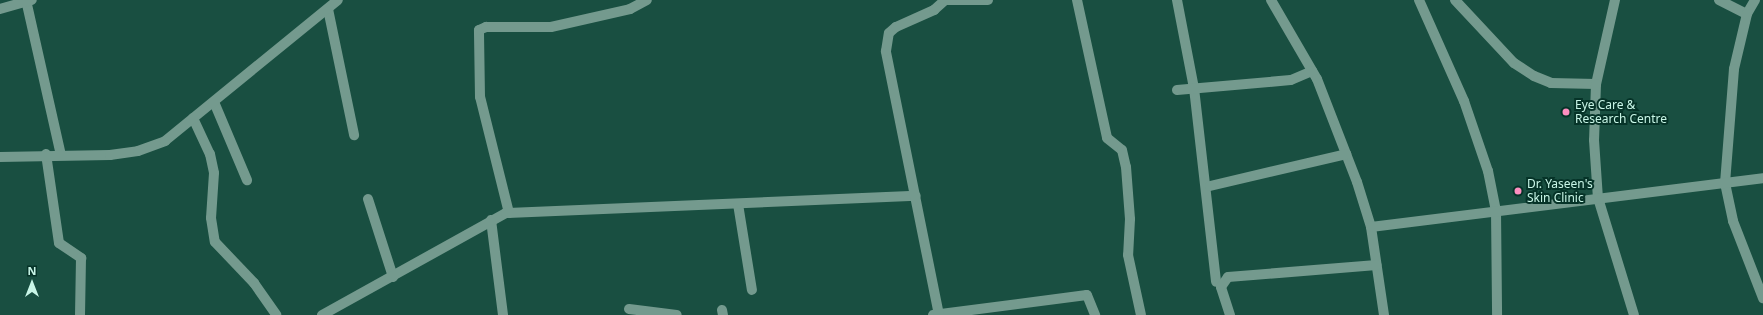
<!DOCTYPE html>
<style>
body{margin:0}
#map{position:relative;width:1763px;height:315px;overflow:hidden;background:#194f41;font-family:"Noto Sans",sans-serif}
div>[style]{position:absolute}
.minor>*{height:10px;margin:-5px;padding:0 5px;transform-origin:5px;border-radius:5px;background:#749a8e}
.dots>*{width:11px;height:11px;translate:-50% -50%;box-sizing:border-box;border:2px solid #063328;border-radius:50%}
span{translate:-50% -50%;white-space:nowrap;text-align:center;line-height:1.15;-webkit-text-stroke:4px #063328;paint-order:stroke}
.poi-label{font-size:12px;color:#c9f6e7}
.left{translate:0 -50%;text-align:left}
.north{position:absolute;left:12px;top:263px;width:40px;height:40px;-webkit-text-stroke:3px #063328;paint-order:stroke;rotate:0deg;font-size:11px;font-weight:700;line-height:16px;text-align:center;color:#c9f6e7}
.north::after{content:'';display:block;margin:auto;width:14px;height:18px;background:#c9f6e7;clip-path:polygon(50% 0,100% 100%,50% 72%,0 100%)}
</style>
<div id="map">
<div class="minor">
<div style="left:26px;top:0;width:159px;rotate:77.3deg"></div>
<div style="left:943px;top:0;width:45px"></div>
<div style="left:1077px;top:0;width:141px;rotate:77.7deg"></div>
<div style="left:1107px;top:138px;width:19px;rotate:39deg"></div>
<div style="left:1122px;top:150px;width:17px;rotate:77deg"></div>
<div style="left:1126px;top:167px;width:52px;rotate:85.6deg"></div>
<div style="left:1130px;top:219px;width:36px;rotate:93deg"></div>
<div style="left:1128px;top:255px;width:61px;rotate:77.8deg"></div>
<div style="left:1177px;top:0;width:90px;rotate:79.1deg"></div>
<div style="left:1194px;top:88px;width:195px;rotate:83.5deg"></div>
<div style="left:1271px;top:0;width:91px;rotate:59.8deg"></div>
<div style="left:1317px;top:79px;width:110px;rotate:68.8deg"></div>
<div style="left:1357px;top:182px;width:47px;rotate:72.7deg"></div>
<div style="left:1371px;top:227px;width:89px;rotate:81.6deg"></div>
<div style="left:1419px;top:0;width:111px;rotate:66deg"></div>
<div style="left:1464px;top:101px;width:74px;rotate:71.1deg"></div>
<div style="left:1488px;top:171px;width:41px;rotate:78.7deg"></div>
<div style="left:1496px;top:211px;width:104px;rotate:89.4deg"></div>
<div style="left:1455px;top:0;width:86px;rotate:46.9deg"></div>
<div style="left:1514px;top:63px;width:24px;rotate:33deg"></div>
<div style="left:1534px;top:76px;width:18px;rotate:22deg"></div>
<div style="left:1551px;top:83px;width:45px;rotate:1.3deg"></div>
<div style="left:1615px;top:0;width:86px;rotate:102.7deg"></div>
<div style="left:1596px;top:84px;width:56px;rotate:92deg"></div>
<div style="left:1594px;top:140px;width:58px;rotate:86.1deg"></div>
<div style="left:1598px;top:198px;width:122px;rotate:72.9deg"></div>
<div style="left:1719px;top:0;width:31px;rotate:27deg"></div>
<div style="left:1755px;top:0;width:16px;rotate:120deg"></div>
<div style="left:1747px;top:14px;width:57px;rotate:103.3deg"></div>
<div style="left:1734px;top:69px;width:114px;rotate:94.5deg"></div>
<div style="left:1725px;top:183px;width:39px;rotate:78deg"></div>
<div style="left:1733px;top:221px;width:83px;rotate:68.7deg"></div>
<div style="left:0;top:9px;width:33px;rotate:-16deg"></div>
<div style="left:328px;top:9px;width:129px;rotate:78.3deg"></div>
<div style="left:1177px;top:90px;width:114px;rotate:-5deg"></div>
<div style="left:1291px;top:80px;width:23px;rotate:-23deg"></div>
<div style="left:214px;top:102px;width:85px;rotate:67.1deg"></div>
<div style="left:193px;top:118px;width:40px;rotate:65deg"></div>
<div style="left:210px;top:154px;width:19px;rotate:78deg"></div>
<div style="left:214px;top:173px;width:45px;rotate:93.8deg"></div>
<div style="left:211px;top:218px;width:24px;rotate:81deg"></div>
<div style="left:215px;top:242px;width:57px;rotate:46.4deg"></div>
<div style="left:254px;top:283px;width:39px;rotate:55deg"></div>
<div style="left:46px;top:154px;width:90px;rotate:81.7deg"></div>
<div style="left:59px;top:243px;width:27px;rotate:34deg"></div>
<div style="left:81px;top:258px;width:57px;rotate:91deg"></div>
<div style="left:0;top:157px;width:110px;rotate:-1deg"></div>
<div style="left:110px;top:155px;width:28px;rotate:-8deg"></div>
<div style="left:138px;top:151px;width:29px;rotate:-20deg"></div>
<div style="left:165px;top:141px;width:223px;rotate:-39.2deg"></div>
<div style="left:1210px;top:186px;width:140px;rotate:-13.2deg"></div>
<div style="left:368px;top:199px;width:82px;rotate:72.2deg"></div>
<div style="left:738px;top:204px;width:87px;rotate:80.8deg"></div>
<div style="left:509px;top:213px;width:120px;rotate:-104deg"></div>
<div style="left:480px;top:97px;width:67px;rotate:-90.9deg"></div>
<div style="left:479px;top:30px;width:8px;rotate:-23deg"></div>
<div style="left:486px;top:27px;width:65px"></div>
<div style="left:551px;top:27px;width:81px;rotate:-12.8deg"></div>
<div style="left:630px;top:9px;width:19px;rotate:-28deg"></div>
<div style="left:491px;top:220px;width:96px;rotate:82.8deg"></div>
<div style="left:1371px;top:227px;width:395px;rotate:-7.1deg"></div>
<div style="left:629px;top:309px;width:48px;rotate:7.1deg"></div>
<div style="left:722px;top:310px;width:5px;rotate:79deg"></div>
<div style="left:322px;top:315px;width:210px;rotate:-29deg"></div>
<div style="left:506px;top:213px;width:410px;rotate:-2.4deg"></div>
<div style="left:933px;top:315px;width:155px;rotate:-7.4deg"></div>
<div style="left:1087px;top:295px;width:22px;rotate:68deg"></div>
<div style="left:939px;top:315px;width:269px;rotate:-101.4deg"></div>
<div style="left:886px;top:51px;width:18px;rotate:-81deg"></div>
<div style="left:889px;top:33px;width:9px;rotate:-41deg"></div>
<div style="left:896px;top:27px;width:42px;rotate:-24.1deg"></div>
<div style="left:934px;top:10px;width:15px;rotate:-42deg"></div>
<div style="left:1230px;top:315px;width:29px;rotate:-108deg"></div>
<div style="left:1221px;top:287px;width:12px;rotate:-55deg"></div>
<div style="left:1228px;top:277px;width:149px;rotate:-4.6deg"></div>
</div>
<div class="dots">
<div style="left:1566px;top:112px;background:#fd8ebf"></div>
<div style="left:1518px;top:191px;background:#fd8ebf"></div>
</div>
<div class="poi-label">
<span class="left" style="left:1575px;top:112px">Eye Care &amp;<br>Research Centre</span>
<span class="left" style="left:1527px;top:191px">Dr. Yaseen's<br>Skin Clinic</span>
</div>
<div class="north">N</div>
</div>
